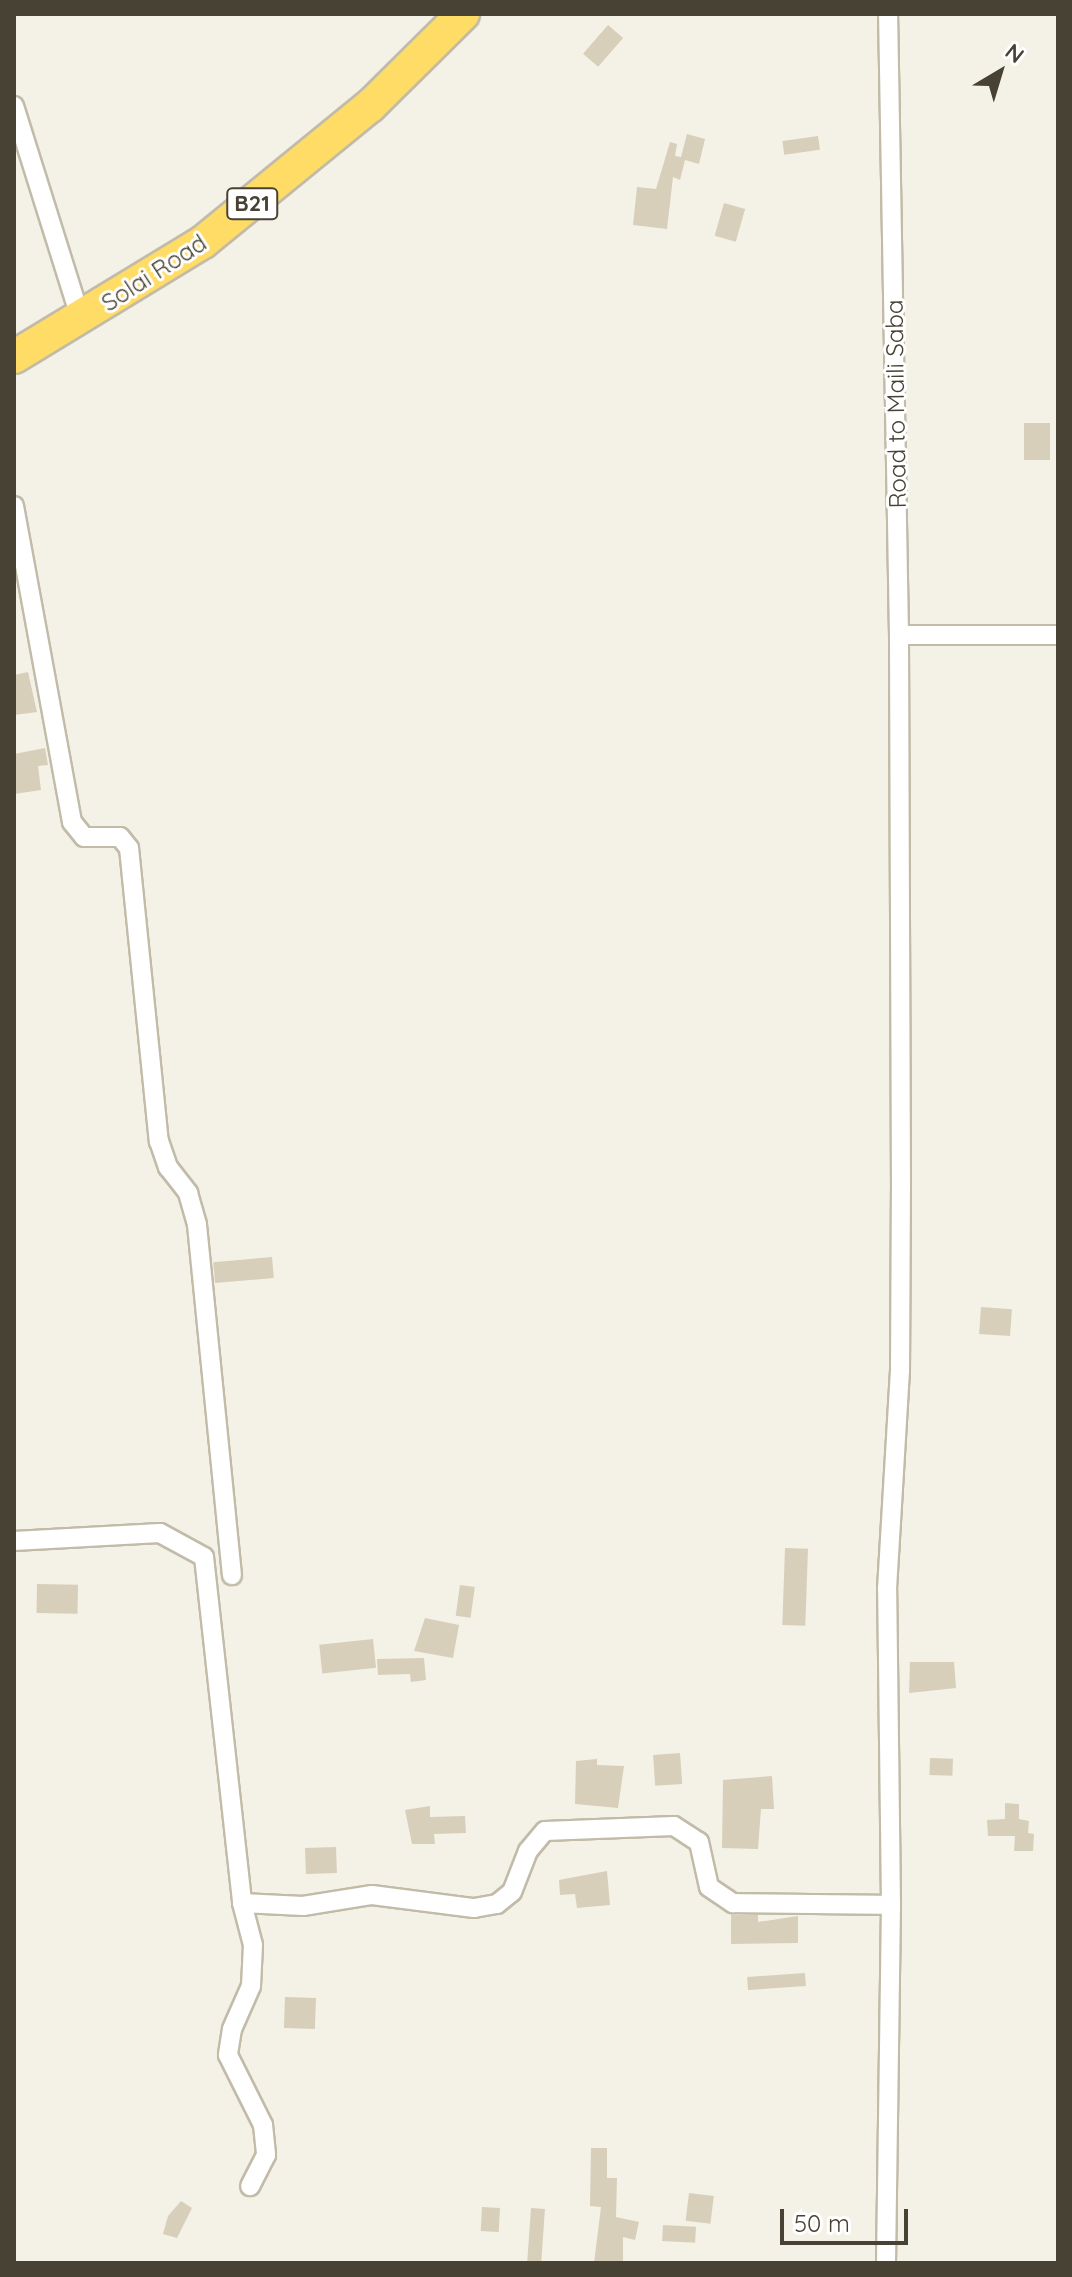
<!DOCTYPE html>
<style>
body{margin:0}
#map{position:relative;width:1072px;height:2277px;overflow:hidden;background:#f4f1e6;font-family:Quicksand,sans-serif}
div>[style]{position:absolute}
.building>*{inset:0;background:#d7cfba;transform-origin:0 0}
.roads{filter:drop-shadow(2px 0 #c1bba8) drop-shadow(-2px 0 #c1bba8) drop-shadow(0 2px #c1bba8) drop-shadow(0 -2px #c1bba8)}
.street>*{height:18px;margin:-9px;padding:0 9px;transform-origin:9px;border-radius:9px;background:#fff}
.highway>*{height:32px;margin:-16px;padding:0 16px;transform-origin:16px;border-radius:16px;background:#ffdc66}
span{translate:-50% -50%;white-space:nowrap;text-align:center;line-height:1.15;-webkit-text-stroke:6px #fff;paint-order:stroke}
.shield-label span{padding:2px 6px;background:#fff;border:2px solid;border-radius:6px;-webkit-text-stroke-width:0}
.shield-label{font-size:22px;color:#484235;font-weight:700}
.street-label{font-size:24px;color:#484235}
.frame{position:absolute;inset:0;border:16px solid #484235;pointer-events:none}
.north{position:absolute;left:960px;top:32px;width:80px;height:80px;-webkit-text-stroke:6px #fff;paint-order:stroke;rotate:38deg;font-size:22px;font-weight:700;line-height:32px;text-align:center;color:#484235}
.north::after{content:'';display:block;margin:auto;width:28px;height:36px;background:#484235;clip-path:polygon(50% 0,100% 100%,50% 72%,0 100%)}
.scale{position:absolute;left:780px;top:2209px;width:128px;height:36px;box-sizing:border-box;border:4px solid #484235;border-top:0;padding-left:10px;font-size:24px;line-height:28px;white-space:nowrap;color:#484235;-webkit-text-stroke:6px #fff;paint-order:stroke}
</style>
<div id="map">
<div class="building">
<div style="left:608px;top:25px;width:20px;height:38px;rotate:41deg"></div>
<div style="clip-path:polygon(687px 134px,705px 139px,699px 164px,685px 160px,680px 180px,673px 177px,667px 229px,633px 225px,637px 187px,656px 189px,670px 142px,677px 144px,675px 156px,681px 157px)"></div>
<div style="left:818px;top:136px;width:14px;height:36px;rotate:82deg"></div>
<div style="left:724px;top:203px;width:22px;height:34px;rotate:16deg"></div>
<div style="left:1050px;top:423px;width:37px;height:26px;rotate:90deg"></div>
<div style="clip-path:polygon(28px 672px,37px 712px,14px 715px,14px 675px)"></div>
<div style="clip-path:polygon(45px 748px,48px 765px,38px 766px,41px 790px,14px 794px,14px 754px)"></div>
<div style="left:272px;top:1257px;width:21px;height:59px;rotate:85deg"></div>
<div style="left:981px;top:1307px;width:31px;height:27px;rotate:4deg"></div>
<div style="left:785px;top:1548px;width:23px;height:77px;rotate:2deg"></div>
<div style="left:37px;top:1584px;width:41px;height:29px;rotate:1deg"></div>
<div style="left:460px;top:1585px;width:15px;height:31px;rotate:8deg"></div>
<div style="clip-path:polygon(425px 1618px,459px 1625px,453px 1658px,414px 1651px)"></div>
<div style="left:373px;top:1639px;width:29px;height:54px;rotate:84deg"></div>
<div style="clip-path:polygon(424px 1658px,426px 1680px,411px 1682px,410px 1674px,378px 1675px,377px 1659px)"></div>
<div style="clip-path:polygon(910px 1662px,954px 1662px,956px 1688px,909px 1693px)"></div>
<div style="left:680px;top:1753px;width:31px;height:27px;rotate:86deg"></div>
<div style="left:930px;top:1758px;width:23px;height:17px;rotate:2deg"></div>
<div style="clip-path:polygon(597px 1759px,597px 1765px,624px 1766px,618px 1808px,575px 1804px,576px 1761px)"></div>
<div style="clip-path:polygon(772px 1776px,774px 1809px,761px 1809px,758px 1849px,722px 1848px,723px 1780px)"></div>
<div style="clip-path:polygon(1005px 1803px,1019px 1804px,1019px 1819px,1029px 1821px,1028px 1833px,1034px 1834px,1033px 1851px,1014px 1851px,1015px 1836px,988px 1836px,987px 1820px,1005px 1819px)"></div>
<div style="clip-path:polygon(430px 1806px,430px 1817px,465px 1816px,466px 1833px,434px 1834px,435px 1844px,412px 1844px,405px 1810px)"></div>
<div style="left:336px;top:1847px;width:26px;height:31px;rotate:88deg"></div>
<div style="clip-path:polygon(607px 1871px,610px 1905px,577px 1908px,575px 1894px,560px 1895px,559px 1880px)"></div>
<div style="clip-path:polygon(731px 1915px,758px 1915px,758px 1922px,798px 1916px,798px 1943px,731px 1944px)"></div>
<div style="left:805px;top:1973px;width:13px;height:58px;rotate:86deg"></div>
<div style="left:285px;top:1997px;width:31px;height:31px;rotate:2deg"></div>
<div style="clip-path:polygon(591px 2148px,607px 2148px,607px 2178px,617px 2178px,616px 2217px,639px 2222px,635px 2240px,623px 2237px,623px 2261px,617px 2263px,594px 2263px,601px 2207px,590px 2206px)"></div>
<div style="left:689px;top:2193px;width:25px;height:28px;rotate:7deg"></div>
<div style="clip-path:polygon(181px 2201px,192px 2208px,177px 2238px,163px 2234px,168px 2216px)"></div>
<div style="left:482px;top:2207px;width:18px;height:24px;rotate:3deg"></div>
<div style="left:531px;top:2208px;width:14px;height:55px;rotate:4deg"></div>
<div style="left:663px;top:2225px;width:33px;height:16px;rotate:3deg"></div>
</div>
<div class="roads">
<div class="street">
<div style="left:14px;top:106px;width:224px;rotate:72.6deg"></div>
<div style="left:14px;top:506px;width:321px;rotate:79.6deg"></div>
<div style="left:72px;top:822px;width:19px;rotate:51deg"></div>
<div style="left:84px;top:837px;width:36px"></div>
<div style="left:120px;top:837px;width:14px;rotate:51deg"></div>
<div style="left:129px;top:848px;width:295px;rotate:84.2deg"></div>
<div style="left:159px;top:1141px;width:28px;rotate:71deg"></div>
<div style="left:168px;top:1167px;width:33px;rotate:52deg"></div>
<div style="left:188px;top:1193px;width:33px;rotate:74deg"></div>
<div style="left:197px;top:1225px;width:352px;rotate:84.3deg"></div>
<div style="left:899px;top:635px;width:159px"></div>
<div style="left:14px;top:1541px;width:146px;rotate:-3.1deg"></div>
<div style="left:160px;top:1533px;width:50px;rotate:28.6deg"></div>
<div style="left:204px;top:1557px;width:348px;rotate:83.7deg"></div>
<div style="left:242px;top:1903px;width:43px;rotate:75.3deg"></div>
<div style="left:253px;top:1945px;width:41px;rotate:92.8deg"></div>
<div style="left:251px;top:1986px;width:47px;rotate:113.8deg"></div>
<div style="left:232px;top:2029px;width:26px;rotate:99deg"></div>
<div style="left:228px;top:2055px;width:78px;rotate:63.4deg"></div>
<div style="left:263px;top:2125px;width:30px;rotate:84deg"></div>
<div style="left:266px;top:2155px;width:35px;rotate:117deg"></div>
<div style="left:242px;top:1903px;width:61px;rotate:2.8deg"></div>
<div style="left:303px;top:1906px;width:70px;rotate:-9.1deg"></div>
<div style="left:372px;top:1895px;width:103px;rotate:7.3deg"></div>
<div style="left:474px;top:1908px;width:23px;rotate:-10deg"></div>
<div style="left:497px;top:1904px;width:19px;rotate:-39deg"></div>
<div style="left:512px;top:1892px;width:44px;rotate:-68.7deg"></div>
<div style="left:528px;top:1851px;width:26px;rotate:-50deg"></div>
<div style="left:545px;top:1831px;width:129px;rotate:-2.2deg"></div>
<div style="left:674px;top:1826px;width:30px;rotate:33deg"></div>
<div style="left:699px;top:1842px;width:46px;rotate:77.5deg"></div>
<div style="left:709px;top:1887px;width:29px;rotate:34deg"></div>
<div style="left:733px;top:1903px;width:158px;rotate:0.7deg"></div>
<div style="left:886px;top:2263px;width:358px;rotate:-89.2deg"></div>
<div style="left:891px;top:1905px;width:316px;rotate:-90.7deg"></div>
<div style="left:887px;top:1589px;width:218px;rotate:-86.6deg"></div>
<div style="left:900px;top:1371px;width:182px;rotate:-89.7deg"></div>
<div style="left:901px;top:1189px;width:554px;rotate:-90.21deg"></div>
<div style="left:899px;top:635px;width:621px;rotate:-91.01deg"></div>
</div>
<div class="highway">
<div style="left:14px;top:357px;width:221px;rotate:-31.3deg"></div>
<div style="left:203px;top:242px;width:215px;rotate:-39.2deg"></div>
<div style="left:370px;top:106px;width:131px;rotate:-44.7deg"></div>
</div>
</div>
<div class="shield-label">
<span style="left:252px;top:204px">B21</span>
</div>
<div class="street-label">
<span style="left:154px;top:273px;rotate:-33deg">Solai Road</span>
<span style="left:896px;top:404px;rotate:-91deg">Road to Maili Saba</span>
</div>
<div class="frame"></div>
<div class="north">N</div>
<div class="scale">50 m</div>
</div>
